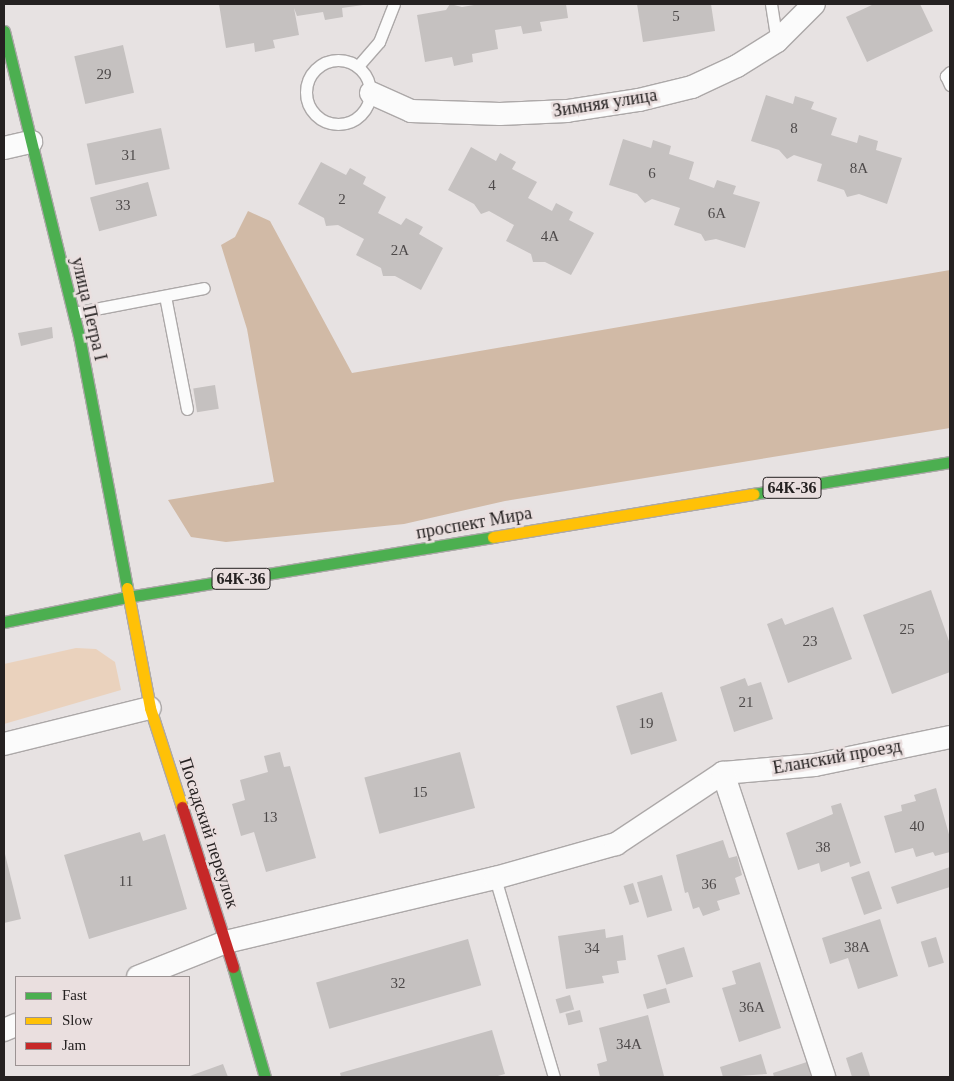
<!DOCTYPE html>
<meta charset="utf-8">
<style>
body{margin:0}
#map{position:relative;width:954px;height:1081px;overflow:hidden;background:#e7e2e2;font-family:Georgia,serif}
div>[style]{position:absolute}
.green>*{inset:0;background:#ead2bd}
.forest>*{inset:0;background:#d1baa6}
.building>*{inset:0;background:#c5c1c0;transform-origin:0 0}
.roads{filter:drop-shadow(1px 0 #aca8a8) drop-shadow(-1px 0 #aca8a8) drop-shadow(0 1px #aca8a8) drop-shadow(0 -1px #aca8a8)}
.lane>*{height:11px;margin:-5.5px;padding:0 5.5px;transform-origin:5.5px;border-radius:5.5px;background:#fbfbfb}
.lane>.ring{margin:-5.5px;padding:0;box-sizing:content-box;background:none;border:11px solid #fbfbfb;border-radius:50%}
.street>*{height:22px;margin:-11px;padding:0 11px;transform-origin:11px;border-radius:11px;background:#fbfbfb}
.fast>*{height:11px;margin:-5.5px;padding:0 5.5px;transform-origin:5.5px;border-radius:5.5px;background:#4caf50}
.slow>*{height:11px;margin:-5.5px;padding:0 5.5px;transform-origin:5.5px;border-radius:5.5px;background:#ffc107}
.jam>*{height:11px;margin:-5.5px;padding:0 5.5px;transform-origin:5.5px;border-radius:5.5px;background:#c62828}
span{translate:-50% -50%;white-space:nowrap;text-align:center;line-height:1.15;-webkit-text-stroke:5px #eadfdf;paint-order:stroke}
.number-label{font-size:15px;color:#4d4949}
.number-label span{-webkit-text-stroke-width:0}
.shield-label span{padding:1px 4px;background:#eadfdf;border:1px solid;border-radius:4px;-webkit-text-stroke-width:0}
.shield-label{font-size:16px;color:#252121;font-weight:700}
.street-label{font-size:18px;color:#252121}
.frame{position:absolute;inset:0;border:5px solid #252121;pointer-events:none}
.legend{position:absolute;left:15px;top:976px;width:175px;height:90px;box-sizing:border-box;background:#eadfdf;border:1px solid #9b9393;margin:0;padding:6px 9px;list-style:none;font-size:15px;color:#252121}
.legend li{display:flex;align-items:center;gap:10px;height:25px}
.legend b{width:25px;border:1px solid #9b9393}
</style>
<div id="map">
<div class="green">
<div style="clip-path:polygon(76px 648px,96px 649px,115px 662px,121px 690px,4px 724px,4px 664px)"></div>
</div>
<div class="forest">
<div style="clip-path:polygon(248px 211px,270px 221px,352px 373px,950px 270px,950px 428px,505px 501px,404px 524px,226px 542px,191px 537px,168px 500px,274px 482px,247px 329px,221px 245px,235px 237px)"></div>
</div>
<div class="building">
<div style="clip-path:polygon(219px 4px,363px 4px,363px 5px,342px 8px,343px 17px,325px 20px,323px 12px,297px 16px,294px 8px,299px 35px,273px 40px,275px 48px,255px 52px,254px 43px,226px 48px)"></div>
<div style="clip-path:polygon(450px 4px,462px 7px,480px 4px,566px 4px,568px 18px,540px 22px,542px 31px,523px 34px,521px 26px,495px 30px,498px 49px,472px 54px,473px 62px,454px 66px,452px 57px,425px 62px,417px 15px,446px 10px)"></div>
<div style="clip-path:polygon(637px 4px,711px 4px,715px 31px,643px 42px)"></div>
<div style="clip-path:polygon(874px 4px,920px 4px,933px 31px,867px 62px,846px 17px)"></div>
<div style="left:123px;top:45px;width:49px;height:50px;rotate:77deg"></div>
<div style="clip-path:polygon(766px 95px,793px 104px,795px 96px,814px 102px,811px 109px,837px 118px,831px 135px,857px 143px,859px 135px,878px 141px,876px 150px,902px 158px,887px 204px,859px 194px,847px 197px,844px 190px,817px 181px,822px 164px,794px 155px,787px 159px,779px 150px,751px 141px)"></div>
<div style="left:161px;top:128px;width:42px;height:76px;rotate:78deg"></div>
<div style="clip-path:polygon(623px 139px,651px 148px,653px 140px,671px 146px,669px 154px,694px 162px,689px 179px,714px 188px,717px 180px,736px 186px,733px 194px,760px 202px,745px 248px,716px 239px,705px 241px,701px 234px,674px 225px,680px 208px,652px 199px,645px 203px,637px 194px,609px 185px)"></div>
<div style="clip-path:polygon(471px 147px,496px 161px,500px 153px,516px 162px,512px 169px,537px 182px,528px 198px,552px 211px,556px 203px,573px 212px,569px 220px,594px 233px,571px 275px,545px 262px,533px 262px,531px 254px,506px 241px,514px 225px,489px 211px,481px 214px,474px 204px,448px 190px)"></div>
<div style="clip-path:polygon(321px 162px,346px 175px,350px 168px,366px 177px,363px 184px,386px 197px,378px 213px,401px 225px,406px 218px,423px 227px,419px 234px,443px 248px,421px 290px,395px 276px,383px 276px,381px 268px,356px 255px,364px 239px,338px 225px,326px 226px,324px 218px,298px 204px)"></div>
<div style="left:148px;top:182px;width:35px;height:60px;rotate:75deg"></div>
<div style="clip-path:polygon(52px 327px,53px 338px,21px 346px,18px 333px)"></div>
<div style="left:215px;top:385px;width:24px;height:22px;rotate:81deg"></div>
<div style="clip-path:polygon(931px 590px,950px 644px,950px 672px,892px 694px,863px 615px)"></div>
<div style="clip-path:polygon(833px 607px,852px 659px,788px 683px,767px 624px,782px 618px,785px 625px)"></div>
<div style="clip-path:polygon(745px 678px,748px 686px,761px 682px,773px 719px,734px 732px,720px 687px)"></div>
<div style="left:662px;top:692px;width:51px;height:48px;rotate:73deg"></div>
<div style="clip-path:polygon(280px 752px,284px 767px,290px 766px,316px 858px,266px 872px,254px 832px,241px 836px,232px 804px,245px 800px,240px 780px,268px 772px,264px 756px)"></div>
<div style="left:460px;top:752px;width:58px;height:99px;rotate:75deg"></div>
<div style="clip-path:polygon(936px 788px,950px 838px,950px 852px,935px 856px,933px 852px,916px 857px,913px 848px,895px 853px,884px 816px,902px 811px,901px 805px,916px 801px,914px 795px)"></div>
<div style="clip-path:polygon(841px 803px,861px 863px,850px 867px,849px 862px,821px 872px,819px 863px,798px 870px,786px 833px,833px 814px,831px 806px)"></div>
<div style="clip-path:polygon(140px 832px,143px 841px,165px 834px,187px 909px,89px 939px,64px 855px)"></div>
<div style="clip-path:polygon(723px 840px,729px 858px,737px 856px,742px 875px,735px 878px,740px 894px,717px 901px,720px 910px,703px 916px,699px 907px,693px 909px,688px 892px,685px 893px,676px 855px)"></div>
<div style="clip-path:polygon(4px 850px,21px 919px,4px 923px)"></div>
<div style="clip-path:polygon(950px 867px,950px 887px,897px 904px,891px 887px)"></div>
<div style="left:869px;top:871px;width:40px;height:19px;rotate:71deg"></div>
<div style="left:662px;top:875px;width:37px;height:26px;rotate:74deg"></div>
<div style="left:633px;top:883px;width:20px;height:10px;rotate:72deg"></div>
<div style="clip-path:polygon(880px 919px,898px 976px,858px 989px,848px 958px,830px 964px,822px 938px)"></div>
<div style="clip-path:polygon(605px 929px,606px 938px,623px 935px,626px 960px,617px 961px,619px 973px,602px 976px,604px 983px,566px 989px,558px 936px)"></div>
<div style="left:936px;top:937px;width:27px;height:16px;rotate:73deg"></div>
<div style="left:468px;top:939px;width:48px;height:158px;rotate:74deg"></div>
<div style="left:684px;top:947px;width:31px;height:28px;rotate:73deg"></div>
<div style="clip-path:polygon(760px 962px,781px 1028px,739px 1042px,722px 988px,736px 984px,732px 971px)"></div>
<div style="left:666px;top:988px;width:15px;height:24px;rotate:74deg"></div>
<div style="left:570px;top:995px;width:15px;height:15px;rotate:74deg"></div>
<div style="left:580px;top:1010px;width:12px;height:15px;rotate:76deg"></div>
<div style="clip-path:polygon(648px 1015px,664px 1076px,600px 1077px,597px 1064px,607px 1061px,599px 1028px)"></div>
<div style="clip-path:polygon(492px 1030px,505px 1074px,494px 1077px,341px 1077px,340px 1073px)"></div>
<div style="clip-path:polygon(862px 1052px,870px 1076px,852px 1077px,846px 1058px)"></div>
<div style="clip-path:polygon(761px 1054px,767px 1074px,723px 1077px,720px 1067px)"></div>
<div style="clip-path:polygon(807px 1062px,811px 1077px,774px 1077px,773px 1073px)"></div>
<div style="clip-path:polygon(223px 1064px,228px 1077px,187px 1077px)"></div>
</div>
<div class="roads">
<div class="lane">
<div style="left:771px;top:4px;width:37px;rotate:81deg"></div>
<div class="ring" style="left:306px;top:60px;width:53px;height:53px"></div>
<div style="left:358px;top:66px;width:32px;rotate:-49deg"></div>
<div style="left:379px;top:42px;width:41px;rotate:-68.5deg"></div>
<div style="left:950px;top:72px;width:6px;rotate:135deg"></div>
<div style="left:946px;top:76px;width:10px;rotate:66deg"></div>
<div style="left:165px;top:296px;width:115px;rotate:79deg"></div>
<div style="left:74px;top:313px;width:132px;rotate:-10.9deg"></div>
<div style="left:495px;top:878px;width:208px;rotate:73.5deg"></div>
</div>
<div class="street">
<div style="left:371px;top:93px;width:44px;rotate:24.2deg"></div>
<div style="left:411px;top:111px;width:89px;rotate:1.9deg"></div>
<div style="left:500px;top:114px;width:67px;rotate:-2.6deg"></div>
<div style="left:567px;top:111px;width:73px;rotate:-8.7deg"></div>
<div style="left:639px;top:100px;width:55px;rotate:-13.8deg"></div>
<div style="left:692px;top:87px;width:50px;rotate:-25deg"></div>
<div style="left:737px;top:66px;width:47px;rotate:-32deg"></div>
<div style="left:777px;top:41px;width:52px;rotate:-45deg"></div>
<div style="left:4px;top:148px;width:28px;rotate:-13deg"></div>
<div style="left:4px;top:744px;width:150px;rotate:-13.9deg"></div>
<div style="left:723px;top:773px;width:92px;rotate:-5deg"></div>
<div style="left:815px;top:765px;width:138px;rotate:-11.7deg"></div>
<div style="left:138px;top:977px;width:95px;rotate:-21.7deg"></div>
<div style="left:226px;top:942px;width:277px;rotate:-13.4deg"></div>
<div style="left:495px;top:878px;width:126px;rotate:-15.7deg"></div>
<div style="left:616px;top:844px;width:128px;rotate:-33.6deg"></div>
<div style="left:723px;top:773px;width:320px;rotate:71.6deg"></div>
<div style="left:4px;top:1030px;width:13px;rotate:-23deg"></div>
</div>
<div class="fast">
<div style="left:4px;top:31px;width:319px;rotate:76.2deg"></div>
<div style="left:80px;top:341px;width:251px;rotate:79.2deg"></div>
<div style="left:753px;top:494px;width:200px;rotate:-9.2deg"></div>
<div style="left:4px;top:622px;width:126px;rotate:-11.5deg"></div>
<div style="left:127px;top:597px;width:371px;rotate:-9.3deg"></div>
<div style="left:233px;top:967px;width:115px;rotate:73.8deg"></div>
</div>
<div class="slow">
<div style="left:493px;top:537px;width:264px;rotate:-9.4deg"></div>
<div style="left:127px;top:588px;width:122px;rotate:79.1deg"></div>
<div style="left:150px;top:708px;width:104px;rotate:72.1deg"></div>
</div>
<div class="jam">
<div style="left:182px;top:807px;width:168px;rotate:72.3deg"></div>
</div>
</div>
<div class="number-label">
<span style="left:676px;top:17px">5</span>
<span style="left:104px;top:75px">29</span>
<span style="left:794px;top:129px">8</span>
<span style="left:129px;top:156px">31</span>
<span style="left:859px;top:169px">8А</span>
<span style="left:652px;top:174px">6</span>
<span style="left:492px;top:186px">4</span>
<span style="left:342px;top:200px">2</span>
<span style="left:123px;top:206px">33</span>
<span style="left:717px;top:214px">6А</span>
<span style="left:550px;top:237px">4А</span>
<span style="left:400px;top:251px">2А</span>
<span style="left:907px;top:630px">25</span>
<span style="left:810px;top:642px">23</span>
<span style="left:746px;top:703px">21</span>
<span style="left:646px;top:724px">19</span>
<span style="left:420px;top:793px">15</span>
<span style="left:270px;top:818px">13</span>
<span style="left:917px;top:827px">40</span>
<span style="left:823px;top:848px">38</span>
<span style="left:126px;top:882px">11</span>
<span style="left:709px;top:885px">36</span>
<span style="left:857px;top:948px">38А</span>
<span style="left:592px;top:949px">34</span>
<span style="left:398px;top:984px">32</span>
<span style="left:752px;top:1008px">36А</span>
<span style="left:629px;top:1045px">34А</span>
</div>
<div class="shield-label">
<span style="left:792px;top:488px">64К-36</span>
<span style="left:241px;top:579px">64К-36</span>
</div>
<div class="street-label">
<span style="left:605px;top:103px;rotate:-9deg">Зимняя улица</span>
<span style="left:89px;top:309px;rotate:77deg">улица Петра I</span>
<span style="left:474px;top:523px;rotate:-10deg">проспект Мира</span>
<span style="left:837px;top:757px;rotate:-10deg">Еланский проезд</span>
<span style="left:209px;top:833px;rotate:72deg">Посадский переулок</span>
</div>
<div class="frame"></div>
<ul class="legend">
<li><b style="height:6px;background:#4caf50"></b>Fast</li>
<li><b style="height:6px;background:#ffc107"></b>Slow</li>
<li><b style="height:6px;background:#c62828"></b>Jam</li>
</ul>
</div>
